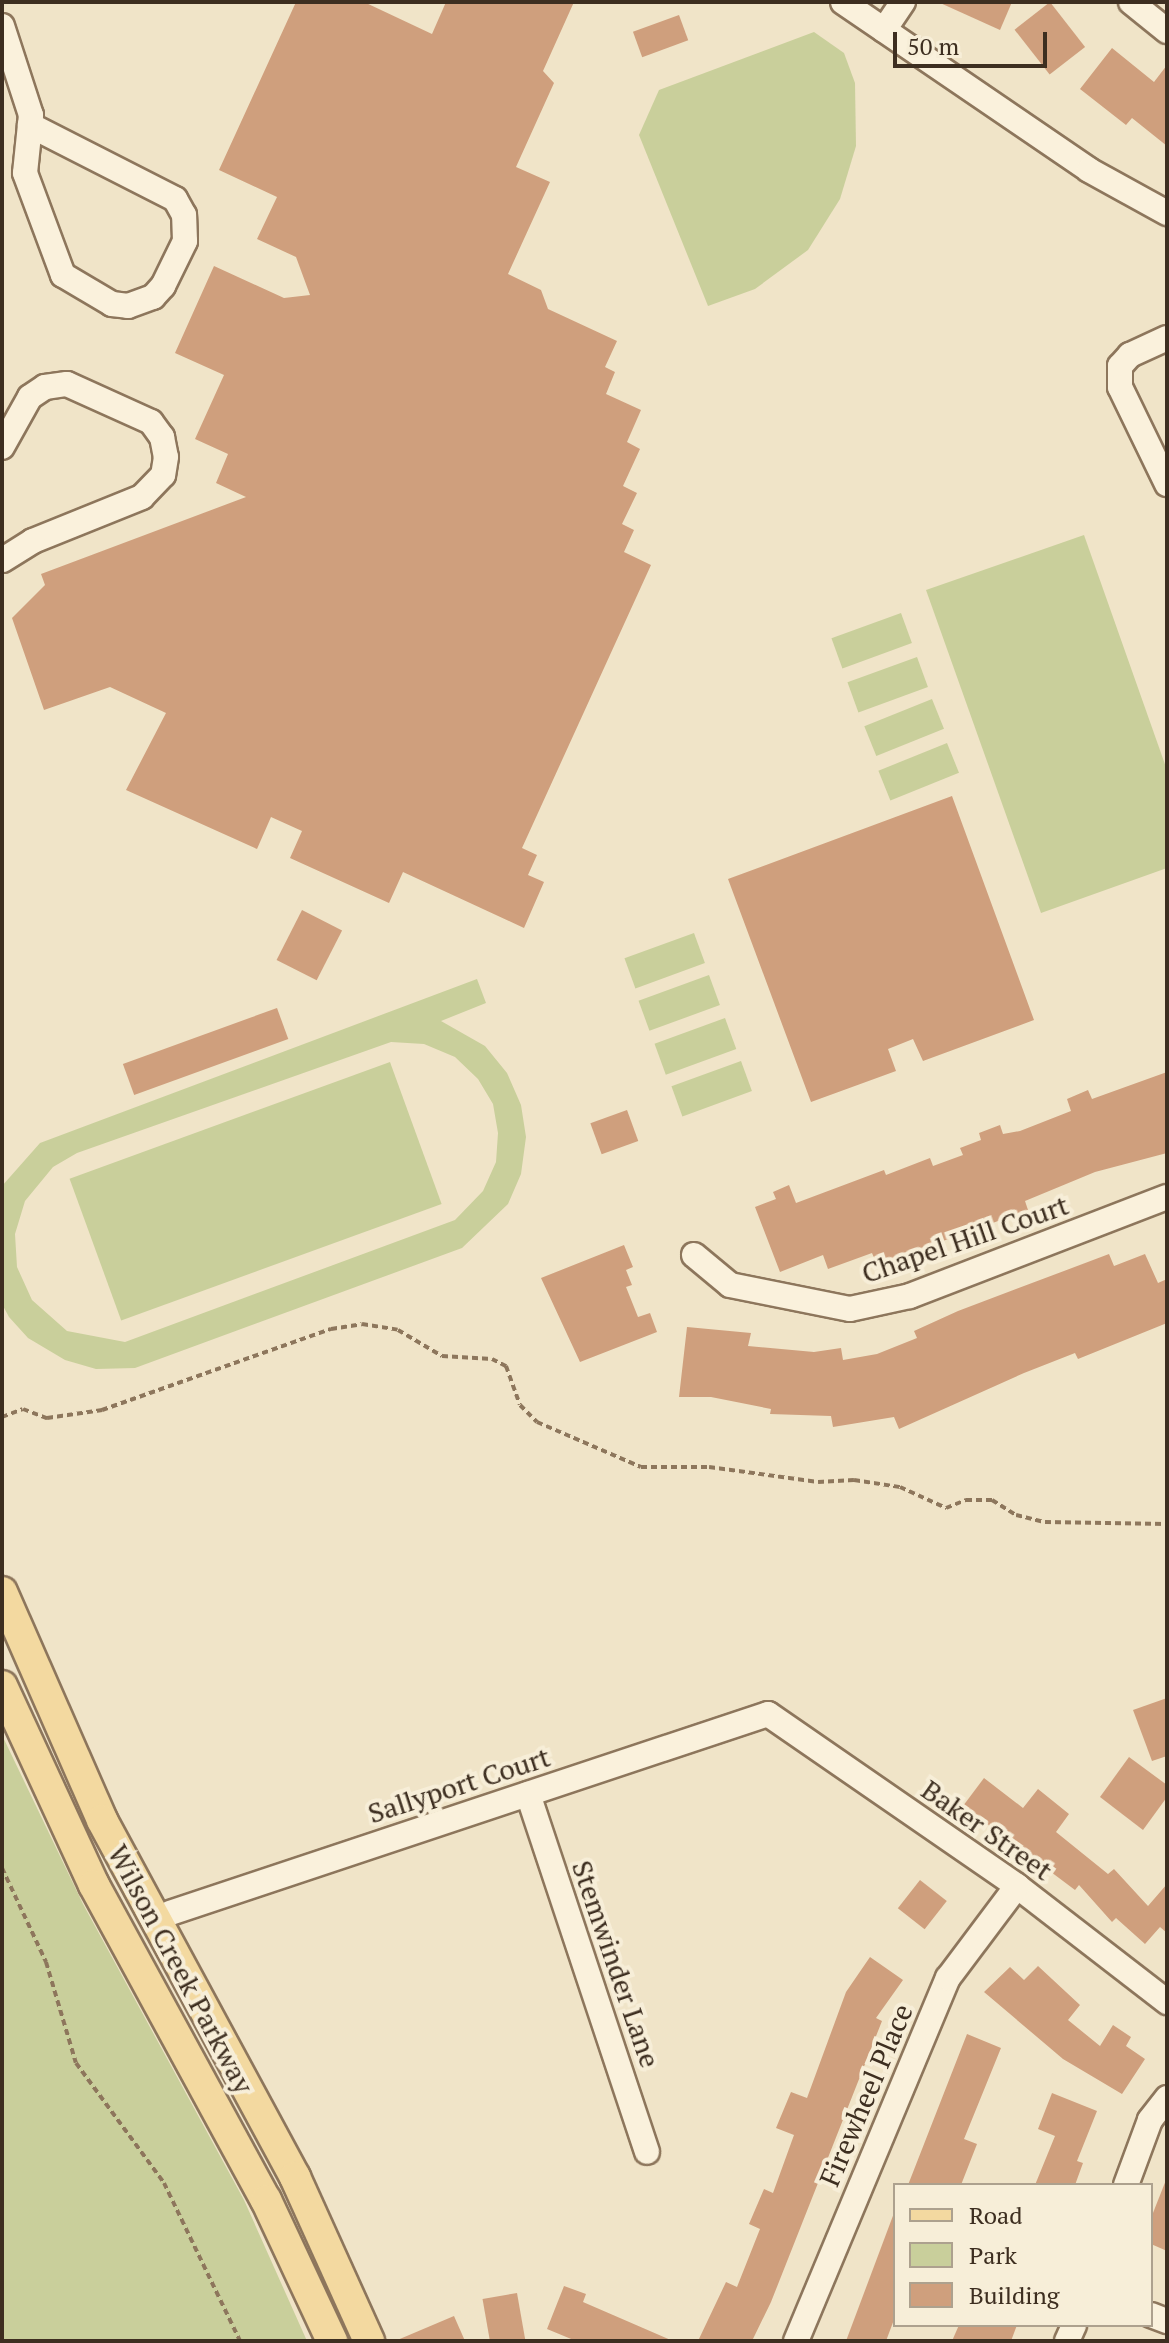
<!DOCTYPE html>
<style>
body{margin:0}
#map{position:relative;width:1169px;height:2343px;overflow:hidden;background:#f0e4c8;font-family:"PT Serif",serif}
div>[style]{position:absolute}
.green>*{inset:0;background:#c9cf9b;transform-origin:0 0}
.building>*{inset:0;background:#cf9f7d;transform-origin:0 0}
.path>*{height:4px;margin-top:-2px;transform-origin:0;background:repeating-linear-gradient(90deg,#8d765c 0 6px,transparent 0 10px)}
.roads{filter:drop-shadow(2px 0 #8d765c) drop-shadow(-2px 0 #8d765c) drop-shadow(0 2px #8d765c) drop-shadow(0 -2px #8d765c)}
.minor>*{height:24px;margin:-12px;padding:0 12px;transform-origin:12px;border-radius:12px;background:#faf1dc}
.major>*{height:30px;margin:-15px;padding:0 15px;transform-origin:15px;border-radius:15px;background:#f3d9a0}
span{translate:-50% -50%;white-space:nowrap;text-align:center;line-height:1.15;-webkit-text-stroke:8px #f7eed8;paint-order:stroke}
.street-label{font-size:28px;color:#3d2e20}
.frame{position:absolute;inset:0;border:4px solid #3d2e20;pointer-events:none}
.legend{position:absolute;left:893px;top:2183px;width:260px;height:144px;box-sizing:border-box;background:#f7eed8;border:2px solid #ada18e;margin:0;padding:10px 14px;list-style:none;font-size:24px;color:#3d2e20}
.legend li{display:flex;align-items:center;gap:16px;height:40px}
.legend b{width:40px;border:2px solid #ada18e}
.scale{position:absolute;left:893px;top:32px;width:154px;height:36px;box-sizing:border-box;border:4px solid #3d2e20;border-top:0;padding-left:10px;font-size:24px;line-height:28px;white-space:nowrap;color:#3d2e20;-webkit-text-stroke:6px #f7eed8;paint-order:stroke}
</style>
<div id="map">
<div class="green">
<div style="clip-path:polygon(814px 32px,844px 53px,855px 83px,856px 146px,840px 199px,808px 250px,755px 289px,708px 306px,639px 135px,659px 90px)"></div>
<div style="clip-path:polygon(1084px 535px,1167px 770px,1167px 868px,1041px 913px,926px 590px)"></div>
<div style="left:901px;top:613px;width:32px;height:74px;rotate:70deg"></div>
<div style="left:917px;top:657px;width:32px;height:74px;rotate:70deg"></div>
<div style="left:932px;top:699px;width:32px;height:73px;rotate:68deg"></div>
<div style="left:947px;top:743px;width:32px;height:74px;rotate:68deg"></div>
<div style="left:694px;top:933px;width:32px;height:74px;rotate:70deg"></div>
<div style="left:709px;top:975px;width:32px;height:75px;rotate:70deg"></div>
<div style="clip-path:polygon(evenodd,477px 979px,486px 1003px,441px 1021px,485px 1046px,507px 1073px,521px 1105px,526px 1137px,521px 1174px,508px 1204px,462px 1248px,135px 1368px,96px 1369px,65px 1360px,28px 1338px,9px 1317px,2px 1304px,2px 1186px,40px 1143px,477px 979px,391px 1042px,424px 1044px,455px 1057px,478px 1079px,493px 1104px,498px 1133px,496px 1162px,483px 1191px,455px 1220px,125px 1342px,67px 1331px,32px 1300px,17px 1267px,15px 1234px,25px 1201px,53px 1167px,77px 1153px,391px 1042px)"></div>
<div style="left:725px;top:1018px;width:33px;height:75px;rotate:70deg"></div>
<div style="left:741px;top:1061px;width:32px;height:74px;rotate:70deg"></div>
<div style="left:390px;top:1062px;width:151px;height:341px;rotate:70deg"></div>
<div style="clip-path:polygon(2px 1735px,83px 1904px,244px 2200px,307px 2341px,2px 2341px)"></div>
</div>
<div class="building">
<div style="clip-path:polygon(296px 2px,364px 2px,432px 34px,446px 2px,574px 2px,543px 71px,554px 83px,516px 167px,550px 182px,508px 274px,541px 290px,548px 309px,617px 341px,605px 367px,615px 372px,606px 394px,641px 410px,627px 442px,640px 449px,623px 486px,637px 493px,622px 524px,634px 530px,624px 552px,651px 565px,522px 848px,537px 855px,528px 875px,544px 882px,524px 928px,403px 872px,389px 903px,290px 858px,302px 831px,271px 817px,257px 849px,126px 790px,166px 713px,110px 687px,44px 710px,12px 618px,45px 585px,41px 574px,246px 497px,216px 483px,228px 454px,195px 439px,224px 375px,175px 353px,214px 266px,284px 298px,310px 295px,296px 257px,257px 239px,277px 197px,219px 170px)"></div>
<div style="clip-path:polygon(938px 2px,1012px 2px,1000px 30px)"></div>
<div style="left:1050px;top:2px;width:57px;height:45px;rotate:52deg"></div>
<div style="left:679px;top:15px;width:27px;height:49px;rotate:70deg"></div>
<div style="clip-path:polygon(1112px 48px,1154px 82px,1167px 65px,1167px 146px,1132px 118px,1126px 125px,1080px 89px)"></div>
<div style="clip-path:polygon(952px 796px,1034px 1020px,923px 1061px,913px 1039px,888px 1049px,896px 1071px,811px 1102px,728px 879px)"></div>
<div style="left:302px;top:910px;width:45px;height:56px;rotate:27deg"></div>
<div style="left:277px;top:1008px;width:33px;height:164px;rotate:70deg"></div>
<div style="clip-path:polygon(1167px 1072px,1167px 1153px,1095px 1172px,1025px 1201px,1028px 1210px,877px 1265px,872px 1253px,828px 1269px,823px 1255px,780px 1272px,755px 1207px,776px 1199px,773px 1192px,789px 1185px,796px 1203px,884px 1170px,886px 1175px,930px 1158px,933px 1166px,963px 1155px,960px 1148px,981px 1140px,979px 1133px,1000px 1125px,1003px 1134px,1020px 1131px,1071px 1111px,1067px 1099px,1088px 1090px,1092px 1099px)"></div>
<div style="left:627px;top:1110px;width:33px;height:39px;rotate:70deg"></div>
<div style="clip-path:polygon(624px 1245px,633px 1267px,626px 1270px,632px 1285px,626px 1287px,638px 1317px,650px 1313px,657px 1332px,580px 1362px,541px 1278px)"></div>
<div style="clip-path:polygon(1109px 1254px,1114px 1266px,1145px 1254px,1158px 1283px,1167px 1279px,1167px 1323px,1078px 1359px,1075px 1353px,1024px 1373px,899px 1429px,894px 1417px,833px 1427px,831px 1416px,770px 1414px,771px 1409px,711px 1397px,679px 1397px,687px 1327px,751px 1333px,748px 1346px,814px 1352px,841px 1348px,843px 1360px,877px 1354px,917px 1338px,914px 1331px,958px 1311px)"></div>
<div style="clip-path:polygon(1167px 1698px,1167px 1756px,1152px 1761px,1133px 1710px)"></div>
<div style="clip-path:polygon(1129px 1757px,1167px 1785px,1167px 1797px,1143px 1830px,1100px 1797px)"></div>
<div style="clip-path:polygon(984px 1778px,1023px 1808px,1038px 1789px,1069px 1814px,1056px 1832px,1108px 1874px,1114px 1869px,1148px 1906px,1167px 1884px,1167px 1933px,1160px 1927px,1145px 1944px,1116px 1918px,1112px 1922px,1079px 1885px,1075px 1890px,963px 1806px)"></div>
<div style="left:920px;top:1880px;width:34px;height:36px;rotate:38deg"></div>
<div style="clip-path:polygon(870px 1957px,903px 1980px,876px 2018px,882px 2021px,771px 2302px,752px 2341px,698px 2341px,726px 2282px,737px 2287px,760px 2229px,749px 2224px,764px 2189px,773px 2193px,794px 2135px,776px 2128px,791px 2092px,807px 2098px,846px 1992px)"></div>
<div style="clip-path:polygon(1038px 1966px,1080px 2005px,1068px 2020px,1100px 2046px,1113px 2025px,1131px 2037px,1126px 2046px,1145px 2059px,1122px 2094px,1063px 2059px,984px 1992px,1010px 1967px,1024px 1980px)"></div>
<div style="clip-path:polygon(967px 2034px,1001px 2048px,964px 2139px,977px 2144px,961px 2185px,908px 2185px)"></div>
<div style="clip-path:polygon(1052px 2093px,1097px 2111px,1077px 2161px,1083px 2163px,1075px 2185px,1035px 2185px,1055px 2136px,1038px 2129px)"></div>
<div style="clip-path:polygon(1166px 2180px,1167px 2180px,1167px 2251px,1151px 2244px,1151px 2218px)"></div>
<div style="clip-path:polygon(894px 2213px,895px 2317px,886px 2341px,846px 2341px)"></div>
<div style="clip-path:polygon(564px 2286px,586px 2294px,583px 2302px,673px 2341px,576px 2341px,547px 2329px)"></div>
<div style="left:517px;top:2293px;width:48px;height:35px;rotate:80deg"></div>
<div style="clip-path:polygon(454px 2316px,465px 2341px,395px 2341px)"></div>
<div style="clip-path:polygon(959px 2325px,1017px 2325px,1011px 2341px,952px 2341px)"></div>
</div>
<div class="path">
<div style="left:2px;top:1417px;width:22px;rotate:-21deg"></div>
<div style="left:23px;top:1409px;width:26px;rotate:21deg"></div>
<div style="left:47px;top:1418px;width:56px;rotate:-8.3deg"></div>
<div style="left:102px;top:1410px;width:243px;rotate:-19.5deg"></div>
<div style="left:331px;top:1329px;width:31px;rotate:-9deg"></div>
<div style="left:362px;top:1324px;width:36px;rotate:9deg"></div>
<div style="left:398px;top:1330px;width:51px;rotate:30.6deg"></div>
<div style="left:442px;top:1356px;width:50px;rotate:3.4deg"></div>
<div style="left:492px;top:1359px;width:16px;rotate:27deg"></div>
<div style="left:506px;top:1366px;width:41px;rotate:70.3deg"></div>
<div style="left:520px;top:1405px;width:24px;rotate:45deg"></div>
<div style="left:537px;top:1422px;width:113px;rotate:23.4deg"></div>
<div style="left:641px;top:1467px;width:68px"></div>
<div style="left:709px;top:1467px;width:110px;rotate:7.8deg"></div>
<div style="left:818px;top:1482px;width:36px;rotate:-3deg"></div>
<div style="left:854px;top:1480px;width:47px;rotate:8.7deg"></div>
<div style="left:900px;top:1487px;width:51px;rotate:24.5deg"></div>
<div style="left:946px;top:1508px;width:22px;rotate:-22deg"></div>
<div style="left:966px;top:1500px;width:26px"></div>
<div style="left:992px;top:1500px;width:28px;rotate:32deg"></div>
<div style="left:1016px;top:1515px;width:30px;rotate:14deg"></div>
<div style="left:1045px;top:1522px;width:122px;rotate:0.9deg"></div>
<div style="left:2px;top:1868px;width:104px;rotate:64.9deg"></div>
<div style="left:46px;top:1962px;width:105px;rotate:73.5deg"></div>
<div style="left:76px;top:2063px;width:149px;rotate:53.7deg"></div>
<div style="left:164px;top:2183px;width:175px;rotate:64.3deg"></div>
</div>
<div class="roads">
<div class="minor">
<div style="left:843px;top:2px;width:298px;rotate:34.3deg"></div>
<div style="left:1089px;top:170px;width:89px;rotate:28.9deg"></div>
<div style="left:1131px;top:2px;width:46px;rotate:38.9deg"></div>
<div style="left:2px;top:26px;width:94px;rotate:72deg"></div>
<div style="left:31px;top:115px;width:58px;rotate:95.9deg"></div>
<div style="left:25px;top:173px;width:109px;rotate:69.6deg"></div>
<div style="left:63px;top:275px;width:57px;rotate:30.6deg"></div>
<div style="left:112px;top:304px;width:16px;rotate:7deg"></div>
<div style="left:128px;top:306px;width:27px;rotate:-20deg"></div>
<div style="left:153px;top:297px;width:15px;rotate:-48deg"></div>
<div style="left:163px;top:286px;width:50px;rotate:-63.9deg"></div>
<div style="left:185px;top:241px;width:26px;rotate:-92deg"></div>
<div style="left:184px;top:215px;width:18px;rotate:-119deg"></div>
<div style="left:175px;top:199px;width:163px;rotate:-153deg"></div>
<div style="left:884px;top:30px;width:34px;rotate:-56deg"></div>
<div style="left:1167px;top:338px;width:41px;rotate:155.3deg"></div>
<div style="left:1130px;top:355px;width:15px;rotate:132deg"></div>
<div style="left:1120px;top:366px;width:21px;rotate:90deg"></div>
<div style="left:1120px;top:387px;width:108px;rotate:64.1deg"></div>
<div style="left:2px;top:447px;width:57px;rotate:-60.8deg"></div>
<div style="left:30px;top:397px;width:18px;rotate:-34deg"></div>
<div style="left:45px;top:387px;width:22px;rotate:-8deg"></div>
<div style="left:67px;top:384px;width:92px;rotate:24.3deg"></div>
<div style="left:151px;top:422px;width:19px;rotate:54deg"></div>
<div style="left:162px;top:437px;width:20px;rotate:79deg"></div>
<div style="left:166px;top:457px;width:18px;rotate:99deg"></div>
<div style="left:163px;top:475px;width:30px;rotate:134deg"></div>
<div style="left:142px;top:497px;width:118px;rotate:158deg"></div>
<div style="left:33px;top:541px;width:36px;rotate:148deg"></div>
<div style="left:694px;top:1255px;width:47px;rotate:39.8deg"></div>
<div style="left:730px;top:1285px;width:122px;rotate:11.3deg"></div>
<div style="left:850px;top:1309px;width:61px;rotate:-12.2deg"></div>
<div style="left:910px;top:1296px;width:275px;rotate:-21.1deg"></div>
<div style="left:528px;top:1794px;width:377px;rotate:71.6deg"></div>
<div style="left:170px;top:1913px;width:630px;rotate:-18.41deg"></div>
<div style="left:768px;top:1714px;width:303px;rotate:34.6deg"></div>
<div style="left:1017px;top:1886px;width:190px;rotate:37.7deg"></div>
<div style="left:1126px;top:2185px;width:69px;rotate:-69.7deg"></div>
<div style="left:1150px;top:2120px;width:28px;rotate:-52deg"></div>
<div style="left:1151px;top:2315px;width:17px;rotate:21deg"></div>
<div style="left:796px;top:2341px;width:394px;rotate:-67.3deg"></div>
<div style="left:948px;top:1978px;width:115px;rotate:-53.1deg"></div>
<div style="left:1067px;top:2341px;width:17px;rotate:-66deg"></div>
</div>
<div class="major">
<div style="left:2px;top:1592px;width:249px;rotate:66.3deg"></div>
<div style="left:102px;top:1820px;width:406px;rotate:61.6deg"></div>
<div style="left:295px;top:2177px;width:180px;rotate:65.7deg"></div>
<div style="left:2px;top:1686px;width:219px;rotate:65.2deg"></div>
<div style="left:94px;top:1885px;width:359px;rotate:61.4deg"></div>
<div style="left:266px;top:2200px;width:156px;rotate:64.9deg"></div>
</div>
</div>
<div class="street-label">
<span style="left:965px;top:1239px;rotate:-19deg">Chapel Hill Court</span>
<span style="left:459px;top:1785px;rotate:-18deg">Sallyport Court</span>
<span style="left:987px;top:1830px;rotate:35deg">Baker Street</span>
<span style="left:616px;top:1964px;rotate:71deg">Stemwinder Lane</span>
<span style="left:181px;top:1969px;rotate:62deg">Wilson Creek Parkway</span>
<span style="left:866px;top:2095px;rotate:-67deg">Firewheel Place</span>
</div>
<div class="frame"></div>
<ul class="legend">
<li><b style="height:10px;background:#f3d9a0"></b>Road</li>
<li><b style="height:22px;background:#c9cf9b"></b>Park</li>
<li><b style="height:22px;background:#cf9f7d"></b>Building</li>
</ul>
<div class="scale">50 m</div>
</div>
